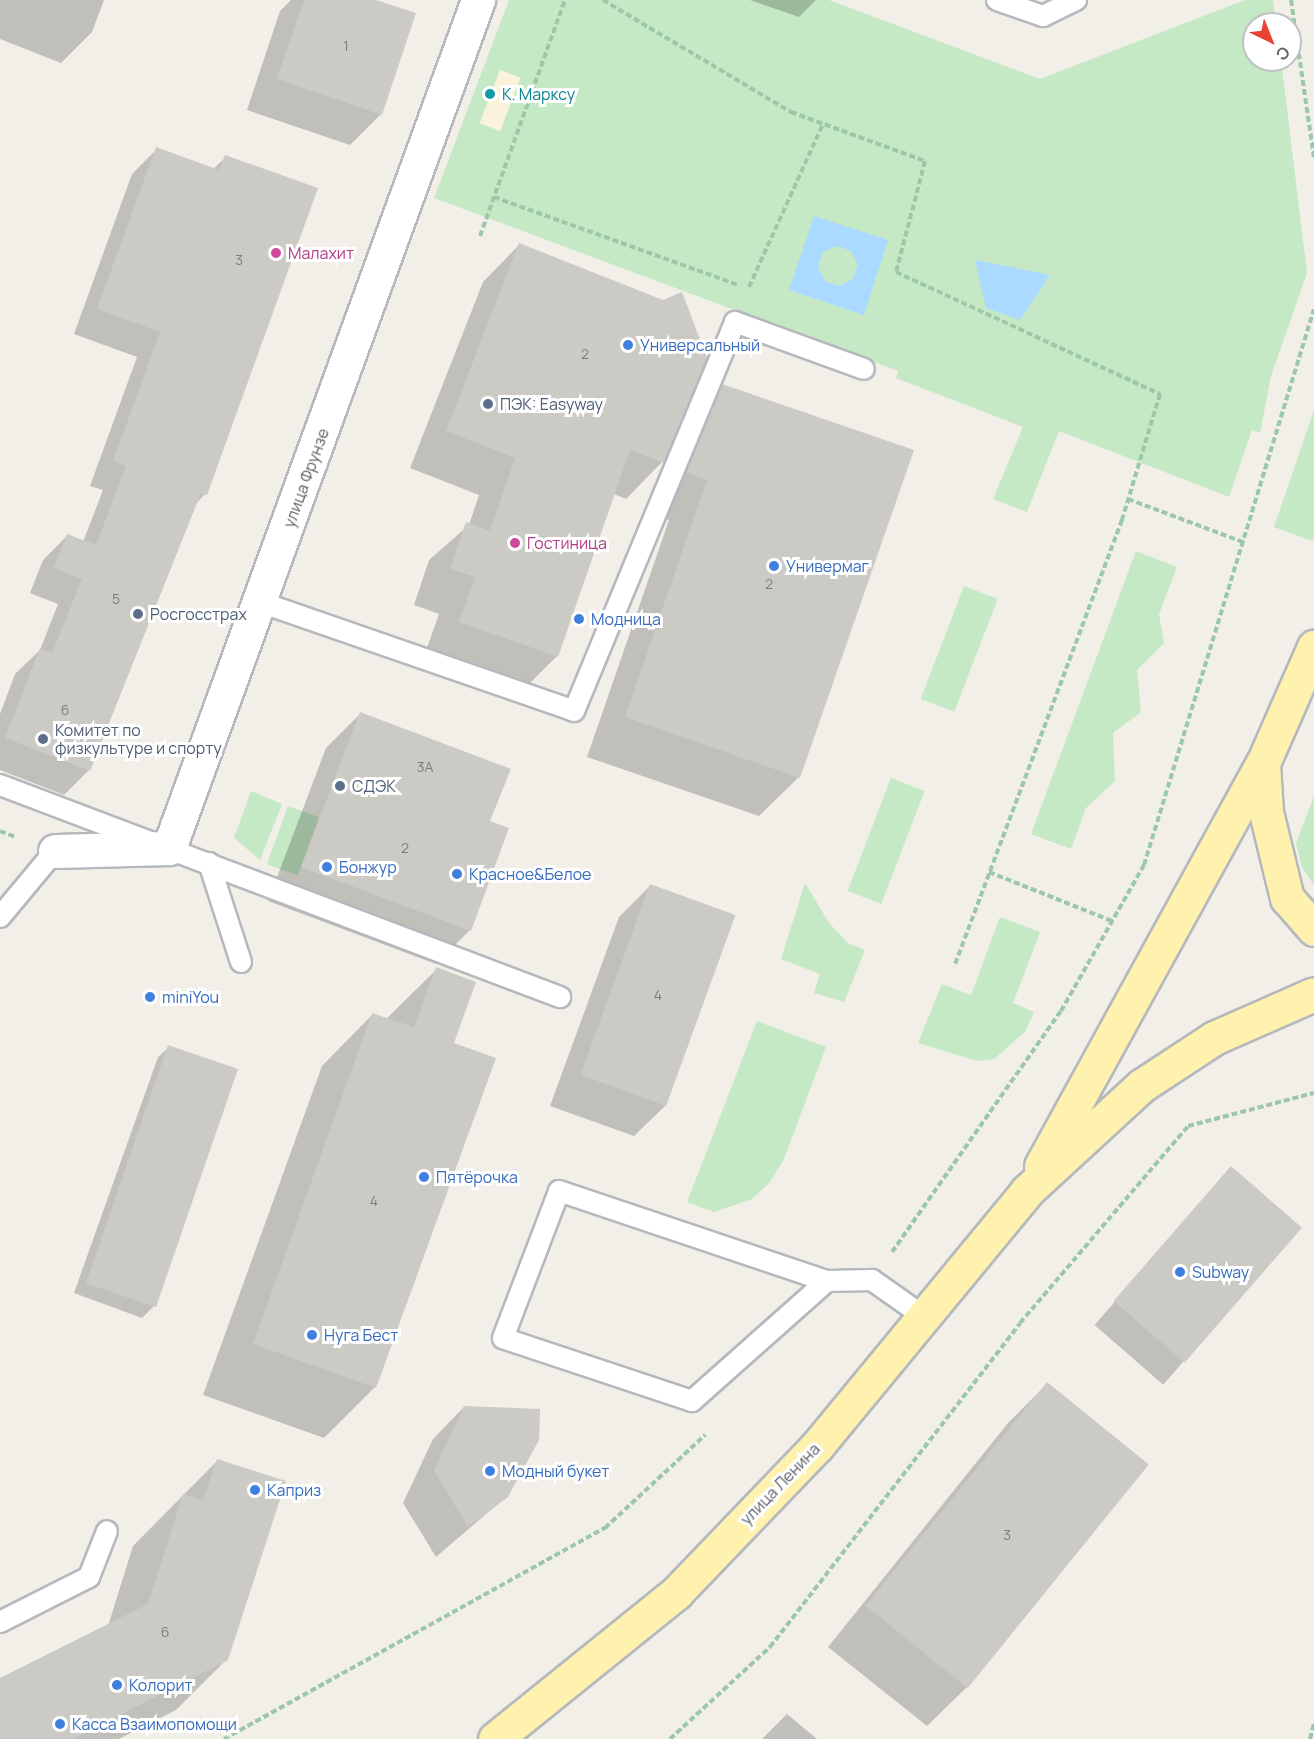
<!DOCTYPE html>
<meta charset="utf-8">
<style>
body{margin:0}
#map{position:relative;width:1314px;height:1739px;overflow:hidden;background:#f1efe8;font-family:Manrope,sans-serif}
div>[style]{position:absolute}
.green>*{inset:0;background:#c5e8c5;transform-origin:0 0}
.sand>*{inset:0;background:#fbf3d9;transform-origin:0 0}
.water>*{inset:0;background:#aadaff}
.shadow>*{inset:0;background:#0003;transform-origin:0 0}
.building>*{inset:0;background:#cccac5;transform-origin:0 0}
.path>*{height:4px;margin-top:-2px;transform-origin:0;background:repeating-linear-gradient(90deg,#9cc7a9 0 6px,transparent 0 9px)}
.roads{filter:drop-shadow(2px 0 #b5b8bc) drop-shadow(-2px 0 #b5b8bc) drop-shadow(0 2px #b5b8bc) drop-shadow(0 -2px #b5b8bc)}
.service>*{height:20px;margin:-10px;padding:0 10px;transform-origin:10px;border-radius:10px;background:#fff}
.minor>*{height:33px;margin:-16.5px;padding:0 16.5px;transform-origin:16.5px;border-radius:16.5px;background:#fff}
.primary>*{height:33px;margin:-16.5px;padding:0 16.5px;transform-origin:16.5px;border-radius:16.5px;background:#fff2af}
.dots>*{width:16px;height:16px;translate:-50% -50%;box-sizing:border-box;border:3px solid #fff;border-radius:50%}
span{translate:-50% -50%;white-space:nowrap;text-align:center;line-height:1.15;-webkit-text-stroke:6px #fff;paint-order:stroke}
.number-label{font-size:14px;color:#7a7d7f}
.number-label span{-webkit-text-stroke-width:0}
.culture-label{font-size:16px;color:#0d838f}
.left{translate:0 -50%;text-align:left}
.hotel-label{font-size:16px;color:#b23c85}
.shop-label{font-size:16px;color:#366cbe}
.service-label{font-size:16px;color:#4e5e75}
.street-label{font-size:16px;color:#5f6368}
.north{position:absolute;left:1242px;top:12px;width:60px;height:60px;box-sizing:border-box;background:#fff;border:2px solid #bfc1c3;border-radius:50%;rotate:137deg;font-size:16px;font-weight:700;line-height:24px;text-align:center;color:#5f6368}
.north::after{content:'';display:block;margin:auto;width:21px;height:27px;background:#ea4335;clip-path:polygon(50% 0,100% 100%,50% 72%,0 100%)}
</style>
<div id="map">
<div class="green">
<div style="clip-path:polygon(509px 0,829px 0,1040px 79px,1245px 0,1273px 0,1276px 24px,1254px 24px,1254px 60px,1281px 60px,1307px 273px,1271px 376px,1260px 433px,1252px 430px,1229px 497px,1059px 431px,1027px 512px,993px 499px,1023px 427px,896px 378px,898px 371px,434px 198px)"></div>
<div style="clip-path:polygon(1314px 410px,1314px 536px,1312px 541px,1274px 527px)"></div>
<div style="clip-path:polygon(1136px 551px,1177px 567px,1159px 614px,1164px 643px,1137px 670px,1141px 712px,1113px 733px,1115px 781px,1086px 808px,1071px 849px,1031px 834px)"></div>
<div style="left:964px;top:586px;width:36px;height:121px;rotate:21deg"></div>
<div style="left:891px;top:778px;width:36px;height:121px;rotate:21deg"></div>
<div style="clip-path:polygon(251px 791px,282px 804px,260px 860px,234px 838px)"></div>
<div style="clip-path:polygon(1314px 796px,1314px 885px,1302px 868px,1296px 843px)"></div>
<div style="left:288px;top:806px;width:33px;height:62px;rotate:20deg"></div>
<div style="clip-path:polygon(805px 883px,829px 923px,848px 943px,865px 950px,844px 1002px,814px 993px,820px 974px,781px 959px)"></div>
<div style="clip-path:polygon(1000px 917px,1040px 932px,1013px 1003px,1034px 1012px,1025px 1032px,994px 1059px,977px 1061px,918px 1043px,942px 984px,971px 995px)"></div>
<div style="clip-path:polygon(757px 1021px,826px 1047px,784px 1159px,770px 1182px,752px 1199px,714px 1212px,687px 1202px)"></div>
</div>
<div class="sand">
<div style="left:500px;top:70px;width:22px;height:57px;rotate:21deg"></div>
</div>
<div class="water">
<div style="clip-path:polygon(evenodd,814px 216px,888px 240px,864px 315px,789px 290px,814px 216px,837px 246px,851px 251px,858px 264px,853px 279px,839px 286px,825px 281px,818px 267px,823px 252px,837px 246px)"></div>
<div style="clip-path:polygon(975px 260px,1050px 275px,1020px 320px,986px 308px)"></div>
</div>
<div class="shadow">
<div style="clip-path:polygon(0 0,104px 0,92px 32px,61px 63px,0 39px)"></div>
<div style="clip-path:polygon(291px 0,371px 0,381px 114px,350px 145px,247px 110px,280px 11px)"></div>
<div style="clip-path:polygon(750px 0,816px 0,799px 17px)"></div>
<div style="clip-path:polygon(157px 149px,213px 169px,226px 157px,316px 189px,205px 494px,195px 505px,88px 771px,64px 795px,0 770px,0 714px,15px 674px,40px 650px,58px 604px,30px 593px,43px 560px,67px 536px,83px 542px,103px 490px,90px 486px,137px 357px,74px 334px,132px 174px)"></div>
<div style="clip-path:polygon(519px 245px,706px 358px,662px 462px,626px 499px,614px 494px,557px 656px,520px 693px,423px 659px,439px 614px,414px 605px,429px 560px,469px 525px,479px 495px,410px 468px,483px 282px)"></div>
<div style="clip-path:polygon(723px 386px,799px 777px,759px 816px,587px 757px,669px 520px,648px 511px,683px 425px)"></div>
<div style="clip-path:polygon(360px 714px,488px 822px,470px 930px,436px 964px,268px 901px,326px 748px)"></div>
<div style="clip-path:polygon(650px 886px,666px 1105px,634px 1136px,550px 1106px,619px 917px)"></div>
<div style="clip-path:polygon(437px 969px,452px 1044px,375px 1387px,324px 1438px,203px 1395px,322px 1066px,373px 1014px,386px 1019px)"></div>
<div style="clip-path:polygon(169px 1047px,153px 1307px,142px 1318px,74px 1293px,158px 1057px)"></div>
<div style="left:1231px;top:1168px;width:91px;height:208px;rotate:41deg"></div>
<div style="clip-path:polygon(1047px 1384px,1147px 1464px,967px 1687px,927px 1726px,828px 1647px,1008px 1423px)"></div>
<div style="clip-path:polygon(464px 1407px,507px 1496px,436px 1557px,403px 1503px,433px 1439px)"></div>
<div style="clip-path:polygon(217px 1461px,227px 1659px,176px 1710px,119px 1739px,0 1739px,0 1679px,108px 1626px,133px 1546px)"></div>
<div style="clip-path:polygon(787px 1714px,817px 1739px,762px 1739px)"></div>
</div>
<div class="building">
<div style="clip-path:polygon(304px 0,376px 0,416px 13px,382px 115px,277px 79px)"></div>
<div style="clip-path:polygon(156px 147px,219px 170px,225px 155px,318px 188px,207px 495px,201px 493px,90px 771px,5px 738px,40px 648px,52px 653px,82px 579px,54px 568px,67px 534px,96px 545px,126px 466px,113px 461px,160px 332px,97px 309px)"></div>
<div style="clip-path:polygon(519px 243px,663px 300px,682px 292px,707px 358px,664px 463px,630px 450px,558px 657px,459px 622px,475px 577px,450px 569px,466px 522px,490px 531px,515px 458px,446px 431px)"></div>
<div style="clip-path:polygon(722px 384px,914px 450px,800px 778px,625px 717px,707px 480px,686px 472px)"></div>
<div style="clip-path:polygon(360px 712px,511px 769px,490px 821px,509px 828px,471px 931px,301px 867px)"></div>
<div style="left:650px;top:884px;width:91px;height:203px;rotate:20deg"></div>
<div style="clip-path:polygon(436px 967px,476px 982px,454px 1043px,496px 1058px,376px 1388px,253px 1344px,372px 1013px,414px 1027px)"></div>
<div style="left:168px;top:1045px;width:74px;height:252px;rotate:19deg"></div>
<div style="left:1231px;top:1166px;width:94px;height:179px;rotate:41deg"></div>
<div style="left:1047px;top:1382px;width:131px;height:288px;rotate:39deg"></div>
<div style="clip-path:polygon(464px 1406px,540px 1409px,539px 1440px,508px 1497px,468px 1527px,434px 1471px)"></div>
<div style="clip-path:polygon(217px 1459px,286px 1481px,228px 1660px,73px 1739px,0 1739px,0 1678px,148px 1604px,183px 1494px,203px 1500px)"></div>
</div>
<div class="path">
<div style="left:603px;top:0;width:219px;rotate:30.8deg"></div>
<div style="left:791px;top:112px;width:143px;rotate:20.1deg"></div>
<div style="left:925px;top:161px;width:115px;rotate:104.6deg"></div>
<div style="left:896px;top:272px;width:291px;rotate:24.8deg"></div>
<div style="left:1160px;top:394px;width:132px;rotate:106.8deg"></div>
<div style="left:1122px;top:520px;width:477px;rotate:110.6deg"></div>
<div style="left:1291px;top:0;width:159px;rotate:81.7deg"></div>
<div style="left:494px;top:197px;width:260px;rotate:19.8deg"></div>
<div style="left:480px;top:236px;width:251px;rotate:-70.2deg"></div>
<div style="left:749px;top:287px;width:179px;rotate:-65.6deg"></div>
<div style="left:1128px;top:499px;width:123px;rotate:20.5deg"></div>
<div style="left:0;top:831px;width:17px;rotate:21deg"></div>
<div style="left:989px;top:872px;width:132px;rotate:21.7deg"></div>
<div style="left:892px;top:1252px;width:294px;rotate:-55deg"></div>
<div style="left:1061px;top:1011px;width:168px;rotate:-60.4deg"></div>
<div style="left:1144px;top:865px;width:581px;rotate:-73deg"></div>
<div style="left:224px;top:1739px;width:436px;rotate:-29deg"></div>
<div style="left:605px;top:1528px;width:137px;rotate:-42.9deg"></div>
<div style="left:670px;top:1739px;width:136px;rotate:-42.6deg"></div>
<div style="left:770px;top:1647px;width:409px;rotate:-52.3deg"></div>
<div style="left:1020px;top:1323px;width:259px;rotate:-49.5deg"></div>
<div style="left:1188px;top:1126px;width:130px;rotate:-14.7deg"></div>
<div style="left:1310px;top:1739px;width:16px;rotate:-76deg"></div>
</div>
<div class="roads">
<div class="service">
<div style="left:997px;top:0;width:49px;rotate:19.2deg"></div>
<div style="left:1043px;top:16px;width:37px;rotate:-26deg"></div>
<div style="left:260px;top:602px;width:332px;rotate:19.1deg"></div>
<div style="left:574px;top:711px;width:421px;rotate:-67.5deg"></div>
<div style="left:735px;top:322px;width:137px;rotate:20deg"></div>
<div style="left:0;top:785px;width:599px;rotate:20.74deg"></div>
<div style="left:209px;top:863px;width:104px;rotate:72.1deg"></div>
<div style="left:0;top:917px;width:86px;rotate:-50.2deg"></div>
<div style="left:827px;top:1281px;width:181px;rotate:138.4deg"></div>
<div style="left:692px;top:1401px;width:199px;rotate:-161.6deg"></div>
<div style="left:503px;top:1338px;width:157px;rotate:-69.1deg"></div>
<div style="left:559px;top:1191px;width:283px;rotate:18.6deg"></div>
<div style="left:827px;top:1281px;width:45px;rotate:-1.3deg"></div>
<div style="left:872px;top:1280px;width:62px;rotate:35.2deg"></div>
<div style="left:0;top:1622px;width:100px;rotate:-26.8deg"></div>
<div style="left:89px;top:1577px;width:49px;rotate:-68.6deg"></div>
</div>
<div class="minor">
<div style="left:55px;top:851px;width:114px;rotate:-1.5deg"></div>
<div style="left:169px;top:848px;width:903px;rotate:-69.98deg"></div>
</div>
<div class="primary">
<div style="left:1263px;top:763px;width:49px;rotate:86.5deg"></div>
<div style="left:1266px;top:812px;width:89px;rotate:76.3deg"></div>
<div style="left:1287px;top:898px;width:41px;rotate:48.9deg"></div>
<div style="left:1041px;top:1166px;width:460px;rotate:-61.2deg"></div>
<div style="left:1263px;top:763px;width:127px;rotate:-66.3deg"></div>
<div style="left:495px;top:1739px;width:233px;rotate:-38.9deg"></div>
<div style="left:676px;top:1593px;width:204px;rotate:-46.2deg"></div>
<div style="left:817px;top:1446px;width:330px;rotate:-50.5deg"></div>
<div style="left:1027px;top:1191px;width:155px;rotate:-42.6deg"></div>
<div style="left:1141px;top:1086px;width:87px;rotate:-33.3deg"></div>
<div style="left:1214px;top:1038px;width:109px;rotate:-23.7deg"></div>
</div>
</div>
<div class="dots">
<div style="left:490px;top:94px;background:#0f9aa8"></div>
<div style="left:276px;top:253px;background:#d1479c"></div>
<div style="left:628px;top:345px;background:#3f7fe0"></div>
<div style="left:488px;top:404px;background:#5c6f8a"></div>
<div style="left:515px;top:543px;background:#d1479c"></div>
<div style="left:774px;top:566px;background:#3f7fe0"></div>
<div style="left:138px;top:614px;background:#5c6f8a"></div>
<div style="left:579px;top:619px;background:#3f7fe0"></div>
<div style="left:43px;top:739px;background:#5c6f8a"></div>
<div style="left:340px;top:786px;background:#5c6f8a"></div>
<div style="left:327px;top:867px;background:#3f7fe0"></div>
<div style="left:457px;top:874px;background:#3f7fe0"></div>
<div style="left:150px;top:997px;background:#3f7fe0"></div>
<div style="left:424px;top:1177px;background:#3f7fe0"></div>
<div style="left:1180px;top:1272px;background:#3f7fe0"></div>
<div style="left:312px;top:1335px;background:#3f7fe0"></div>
<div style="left:490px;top:1471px;background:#3f7fe0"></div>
<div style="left:255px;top:1490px;background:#3f7fe0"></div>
<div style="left:117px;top:1685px;background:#3f7fe0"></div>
<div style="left:60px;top:1724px;background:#3f7fe0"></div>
</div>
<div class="number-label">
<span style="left:346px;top:46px">1</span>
<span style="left:239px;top:260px">3</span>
<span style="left:585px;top:354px">2</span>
<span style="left:769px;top:584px">2</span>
<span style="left:116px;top:599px">5</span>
<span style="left:65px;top:710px">6</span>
<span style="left:425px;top:767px">3А</span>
<span style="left:405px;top:848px">2</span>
<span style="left:658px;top:995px">4</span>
<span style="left:374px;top:1201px">4</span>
<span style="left:1007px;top:1535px">3</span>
<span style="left:165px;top:1632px">6</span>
</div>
<div class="culture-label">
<span class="left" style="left:502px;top:94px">К. Марксу</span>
</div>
<div class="hotel-label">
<span class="left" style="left:288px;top:253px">Малахит</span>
<span class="left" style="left:527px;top:543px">Гостиница</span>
</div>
<div class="shop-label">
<span class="left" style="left:640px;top:345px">Универсальный</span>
<span class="left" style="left:786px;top:566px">Универмаг</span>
<span class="left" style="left:591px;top:619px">Модница</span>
<span class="left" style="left:339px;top:867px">Бонжур</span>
<span class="left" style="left:469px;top:874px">Красное&amp;Белое</span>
<span class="left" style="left:162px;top:997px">miniYou</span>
<span class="left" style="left:436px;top:1177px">Пятёрочка</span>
<span class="left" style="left:1192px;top:1272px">Subway</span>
<span class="left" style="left:324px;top:1335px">Нуга Бест</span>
<span class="left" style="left:502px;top:1471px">Модный букет</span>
<span class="left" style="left:267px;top:1490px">Каприз</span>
<span class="left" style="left:129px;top:1685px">Колорит</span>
<span class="left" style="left:72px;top:1724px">Касса Взаимопомощи</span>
</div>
<div class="service-label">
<span class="left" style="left:500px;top:404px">ПЭК: Easyway</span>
<span class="left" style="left:150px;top:614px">Росгосстрах</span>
<span class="left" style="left:55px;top:739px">Комитет по<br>физкультуре и спорту</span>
<span class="left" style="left:352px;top:786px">СДЭК</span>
</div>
<div class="street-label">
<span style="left:306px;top:478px;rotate:-70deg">улица Фрунзе</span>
<span style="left:780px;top:1484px;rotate:-46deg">улица Ленина</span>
</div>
<div class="north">С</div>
</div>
